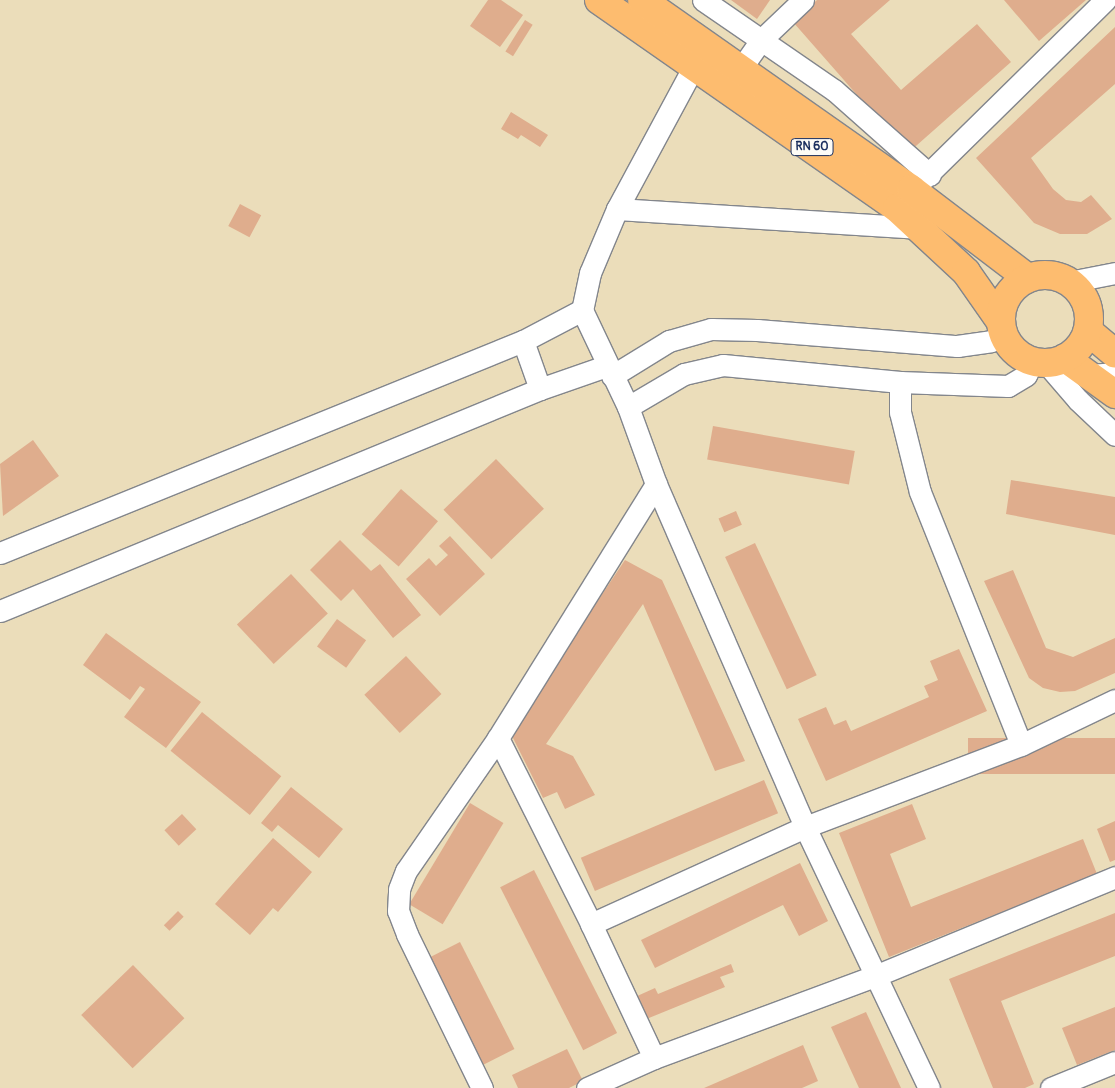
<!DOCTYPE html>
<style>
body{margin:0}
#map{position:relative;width:1115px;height:1088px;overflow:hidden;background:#ebddba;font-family:Pangolin,sans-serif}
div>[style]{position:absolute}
.building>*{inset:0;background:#dfad8d;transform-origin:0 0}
.roads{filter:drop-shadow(1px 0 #83868c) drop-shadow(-1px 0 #83868c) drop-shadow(0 1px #83868c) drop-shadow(0 -1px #83868c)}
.minor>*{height:21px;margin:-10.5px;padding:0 10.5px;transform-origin:10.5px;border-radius:10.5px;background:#fff}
.major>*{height:28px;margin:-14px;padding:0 14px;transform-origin:14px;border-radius:14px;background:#fdbc6f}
.highway>*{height:28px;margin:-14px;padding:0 14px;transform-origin:14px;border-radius:14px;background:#fdbc6f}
.highway>.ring{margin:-14px;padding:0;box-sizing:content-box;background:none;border:28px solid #fdbc6f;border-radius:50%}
span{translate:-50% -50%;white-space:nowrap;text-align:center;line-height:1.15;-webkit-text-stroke:4.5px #fdfcf7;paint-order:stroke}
.shield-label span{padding:1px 4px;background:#fdfcf7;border:1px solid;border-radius:4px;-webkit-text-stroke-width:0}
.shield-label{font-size:12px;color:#1b2f5e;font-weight:700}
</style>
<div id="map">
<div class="building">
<div style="clip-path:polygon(488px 0,501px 0,523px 15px,500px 47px,470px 26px)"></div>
<div style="clip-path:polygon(731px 0,770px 0,757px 19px)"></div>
<div style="clip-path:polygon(817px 0,890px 0,851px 34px,901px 90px,977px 24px,1011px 62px,908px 153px,793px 22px)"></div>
<div style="clip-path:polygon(1004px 0,1086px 0,1039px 41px)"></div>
<div style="left:525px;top:20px;width:9px;height:37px;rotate:32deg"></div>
<div style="clip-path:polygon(1115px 27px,1115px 84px,1031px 158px,1053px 189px,1066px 200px,1081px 202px,1091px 195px,1112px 219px,1087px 234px,1060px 234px,1034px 223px,976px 158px)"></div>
<div style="clip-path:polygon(511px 112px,548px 135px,540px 147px,521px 135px,518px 139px,501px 129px)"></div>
<div style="left:240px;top:204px;width:24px;height:25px;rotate:28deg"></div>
<div style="left:713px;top:426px;width:144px;height:34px;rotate:10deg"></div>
<div style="clip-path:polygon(33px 440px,59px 476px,3px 516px,0 464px)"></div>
<div style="left:496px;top:459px;width:69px;height:73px;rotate:46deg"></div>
<div style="clip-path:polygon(1011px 480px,1115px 497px,1115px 535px,1006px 514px)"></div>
<div style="left:401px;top:489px;width:49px;height:60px;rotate:41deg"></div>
<div style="left:736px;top:511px;width:15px;height:19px;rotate:67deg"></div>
<div style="clip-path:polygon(450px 536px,485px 574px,440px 616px,406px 579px,429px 558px,436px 566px,448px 555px,439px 546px)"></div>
<div style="clip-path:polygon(340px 540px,371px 571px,380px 564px,421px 615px,393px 638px,353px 589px,341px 601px,310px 570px)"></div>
<div style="left:755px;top:543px;width:146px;height:33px;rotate:65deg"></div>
<div style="clip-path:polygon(625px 560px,662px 580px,745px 761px,715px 771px,643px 604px,546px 744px,573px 756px,595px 795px,565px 809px,557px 792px,543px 798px,510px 732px)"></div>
<div style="clip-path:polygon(1013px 570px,1046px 648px,1073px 657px,1115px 638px,1115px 673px,1075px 691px,1060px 692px,1043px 688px,1029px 678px,984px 581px)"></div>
<div style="left:291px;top:574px;width:54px;height:74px;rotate:47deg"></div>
<div style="left:337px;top:619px;width:36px;height:34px;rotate:36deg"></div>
<div style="clip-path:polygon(106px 633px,201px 702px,166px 748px,124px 717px,145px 689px,140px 686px,130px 700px,83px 665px)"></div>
<div style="clip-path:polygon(959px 649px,987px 711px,826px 781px,798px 719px,826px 707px,834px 725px,846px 720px,851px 731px,929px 697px,924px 686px,938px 680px,930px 661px)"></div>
<div style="left:406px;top:656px;width:52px;height:57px;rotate:47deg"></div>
<div style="left:202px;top:712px;width:102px;height:50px;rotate:39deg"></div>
<div style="left:1115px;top:738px;width:36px;height:147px;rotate:90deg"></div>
<div style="left:764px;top:780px;width:36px;height:199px;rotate:67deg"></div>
<div style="clip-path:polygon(291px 787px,343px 829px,319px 858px,278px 825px,272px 832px,261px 823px)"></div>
<div style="left:470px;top:803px;width:39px;height:118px;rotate:31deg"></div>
<div style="clip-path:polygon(912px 804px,926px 839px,890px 854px,911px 907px,1083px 839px,1097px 874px,889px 957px,839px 833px)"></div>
<div style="left:182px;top:814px;width:21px;height:24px;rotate:47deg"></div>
<div style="clip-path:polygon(1115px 821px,1115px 860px,1110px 862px,1097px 829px)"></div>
<div style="clip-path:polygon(273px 838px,312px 872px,278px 912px,273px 908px,250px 935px,215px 904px)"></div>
<div style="clip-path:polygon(800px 863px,828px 921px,799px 936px,783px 905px,655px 968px,641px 940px)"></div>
<div style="left:534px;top:870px;width:183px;height:38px;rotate:63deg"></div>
<div style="left:178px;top:911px;width:8px;height:20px;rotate:45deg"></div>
<div style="clip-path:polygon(1115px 913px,1115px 956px,1001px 1001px,1034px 1084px,1025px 1088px,993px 1088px,949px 979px)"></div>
<div style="left:460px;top:942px;width:120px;height:36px;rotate:63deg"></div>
<div style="clip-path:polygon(731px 964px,734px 972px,720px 977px,725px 987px,644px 1020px,635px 997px,655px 988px,658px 994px)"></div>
<div style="left:133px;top:965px;width:74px;height:72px;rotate:46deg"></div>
<div style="clip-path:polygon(1115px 1007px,1115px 1050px,1077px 1065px,1062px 1028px)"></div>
<div style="clip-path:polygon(866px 1012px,901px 1088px,859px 1088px,831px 1027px)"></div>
<div style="clip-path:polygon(803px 1045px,818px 1081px,802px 1088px,704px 1088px)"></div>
<div style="clip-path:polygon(567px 1049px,583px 1081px,569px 1088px,518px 1088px,512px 1075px)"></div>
</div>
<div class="roads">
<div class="minor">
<div style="left:703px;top:0;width:159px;rotate:34.5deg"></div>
<div style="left:834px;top:90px;width:128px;rotate:41.5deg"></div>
<div style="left:694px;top:66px;width:162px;rotate:118.3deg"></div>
<div style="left:617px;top:209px;width:69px;rotate:112.9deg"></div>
<div style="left:590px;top:273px;width:38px;rotate:102deg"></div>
<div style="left:582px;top:310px;width:107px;rotate:64.6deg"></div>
<div style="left:628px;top:407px;width:82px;rotate:70deg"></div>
<div style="left:656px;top:484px;width:374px;rotate:66.5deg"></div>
<div style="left:805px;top:827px;width:289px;rotate:64.6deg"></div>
<div style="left:732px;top:81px;width:50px;rotate:-54.7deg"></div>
<div style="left:761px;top:40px;width:58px;rotate:-43.6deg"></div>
<div style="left:919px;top:183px;width:261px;rotate:-44.5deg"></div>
<div style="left:617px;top:209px;width:304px;rotate:3.6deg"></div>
<div style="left:1069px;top:282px;width:47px;rotate:-11.1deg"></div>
<div style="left:523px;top:341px;width:51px;rotate:70.5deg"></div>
<div style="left:1046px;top:363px;width:49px;rotate:49.1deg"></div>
<div style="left:1078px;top:400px;width:51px;rotate:43.4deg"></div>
<div style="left:1088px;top:375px;width:27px;rotate:-4deg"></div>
<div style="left:612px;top:376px;width:67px;rotate:-31.6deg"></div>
<div style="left:669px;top:341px;width:44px;rotate:-15.9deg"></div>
<div style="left:711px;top:329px;width:46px;rotate:1.2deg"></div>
<div style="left:757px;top:330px;width:201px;rotate:4.6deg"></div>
<div style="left:957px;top:346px;width:34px;rotate:-8deg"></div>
<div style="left:991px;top:341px;width:14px;rotate:-25deg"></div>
<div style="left:900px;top:382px;width:30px;rotate:90deg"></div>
<div style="left:900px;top:412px;width:82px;rotate:76deg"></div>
<div style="left:920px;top:492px;width:272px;rotate:68.2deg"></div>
<div style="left:628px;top:407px;width:65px;rotate:-30.5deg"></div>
<div style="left:684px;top:374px;width:40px;rotate:-13deg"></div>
<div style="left:723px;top:365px;width:178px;rotate:5.5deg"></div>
<div style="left:900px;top:382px;width:108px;rotate:2.1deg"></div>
<div style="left:1008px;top:386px;width:21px;rotate:-31deg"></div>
<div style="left:1026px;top:375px;width:16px;rotate:-63deg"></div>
<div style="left:0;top:553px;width:564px;rotate:-22.07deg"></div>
<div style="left:523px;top:341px;width:67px;rotate:-27.7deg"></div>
<div style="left:0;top:611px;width:584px;rotate:-22.35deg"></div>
<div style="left:540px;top:389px;width:70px;rotate:-19.2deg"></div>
<div style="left:498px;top:738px;width:208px;rotate:63.4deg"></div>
<div style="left:591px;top:924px;width:235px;rotate:-24.4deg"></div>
<div style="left:805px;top:827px;width:231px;rotate:-20.8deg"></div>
<div style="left:1021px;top:745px;width:104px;rotate:-25.6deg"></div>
<div style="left:591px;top:924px;width:148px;rotate:64.8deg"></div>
<div style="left:482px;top:1088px;width:171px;rotate:-116deg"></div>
<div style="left:407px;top:934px;width:25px;rotate:-111deg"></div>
<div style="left:398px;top:911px;width:22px;rotate:-87deg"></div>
<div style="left:399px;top:889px;width:19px;rotate:-69deg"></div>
<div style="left:406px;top:871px;width:162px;rotate:-55.3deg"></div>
<div style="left:498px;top:738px;width:299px;rotate:-58.1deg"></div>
<div style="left:587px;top:1088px;width:73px;rotate:-24.1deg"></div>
<div style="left:654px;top:1058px;width:236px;rotate:-20.4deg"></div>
<div style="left:875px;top:976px;width:260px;rotate:-22.4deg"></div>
<div style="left:1051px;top:1088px;width:69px;rotate:-22.1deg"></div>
</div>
<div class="major">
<div style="left:1088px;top:331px;width:35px;rotate:40deg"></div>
<div style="left:1065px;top:358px;width:62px;rotate:35.8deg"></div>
</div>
<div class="highway">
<div style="left:599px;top:0;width:363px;rotate:34.9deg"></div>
<div style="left:897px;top:208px;width:94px;rotate:42.8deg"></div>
<div style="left:966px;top:272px;width:61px;rotate:55deg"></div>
<div style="left:642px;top:0;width:329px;rotate:35.1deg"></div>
<div style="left:911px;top:189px;width:147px;rotate:37.3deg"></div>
<div class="ring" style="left:1001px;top:275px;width:60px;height:60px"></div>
</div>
</div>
<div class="shield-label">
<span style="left:812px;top:147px">RN 60</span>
</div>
</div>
